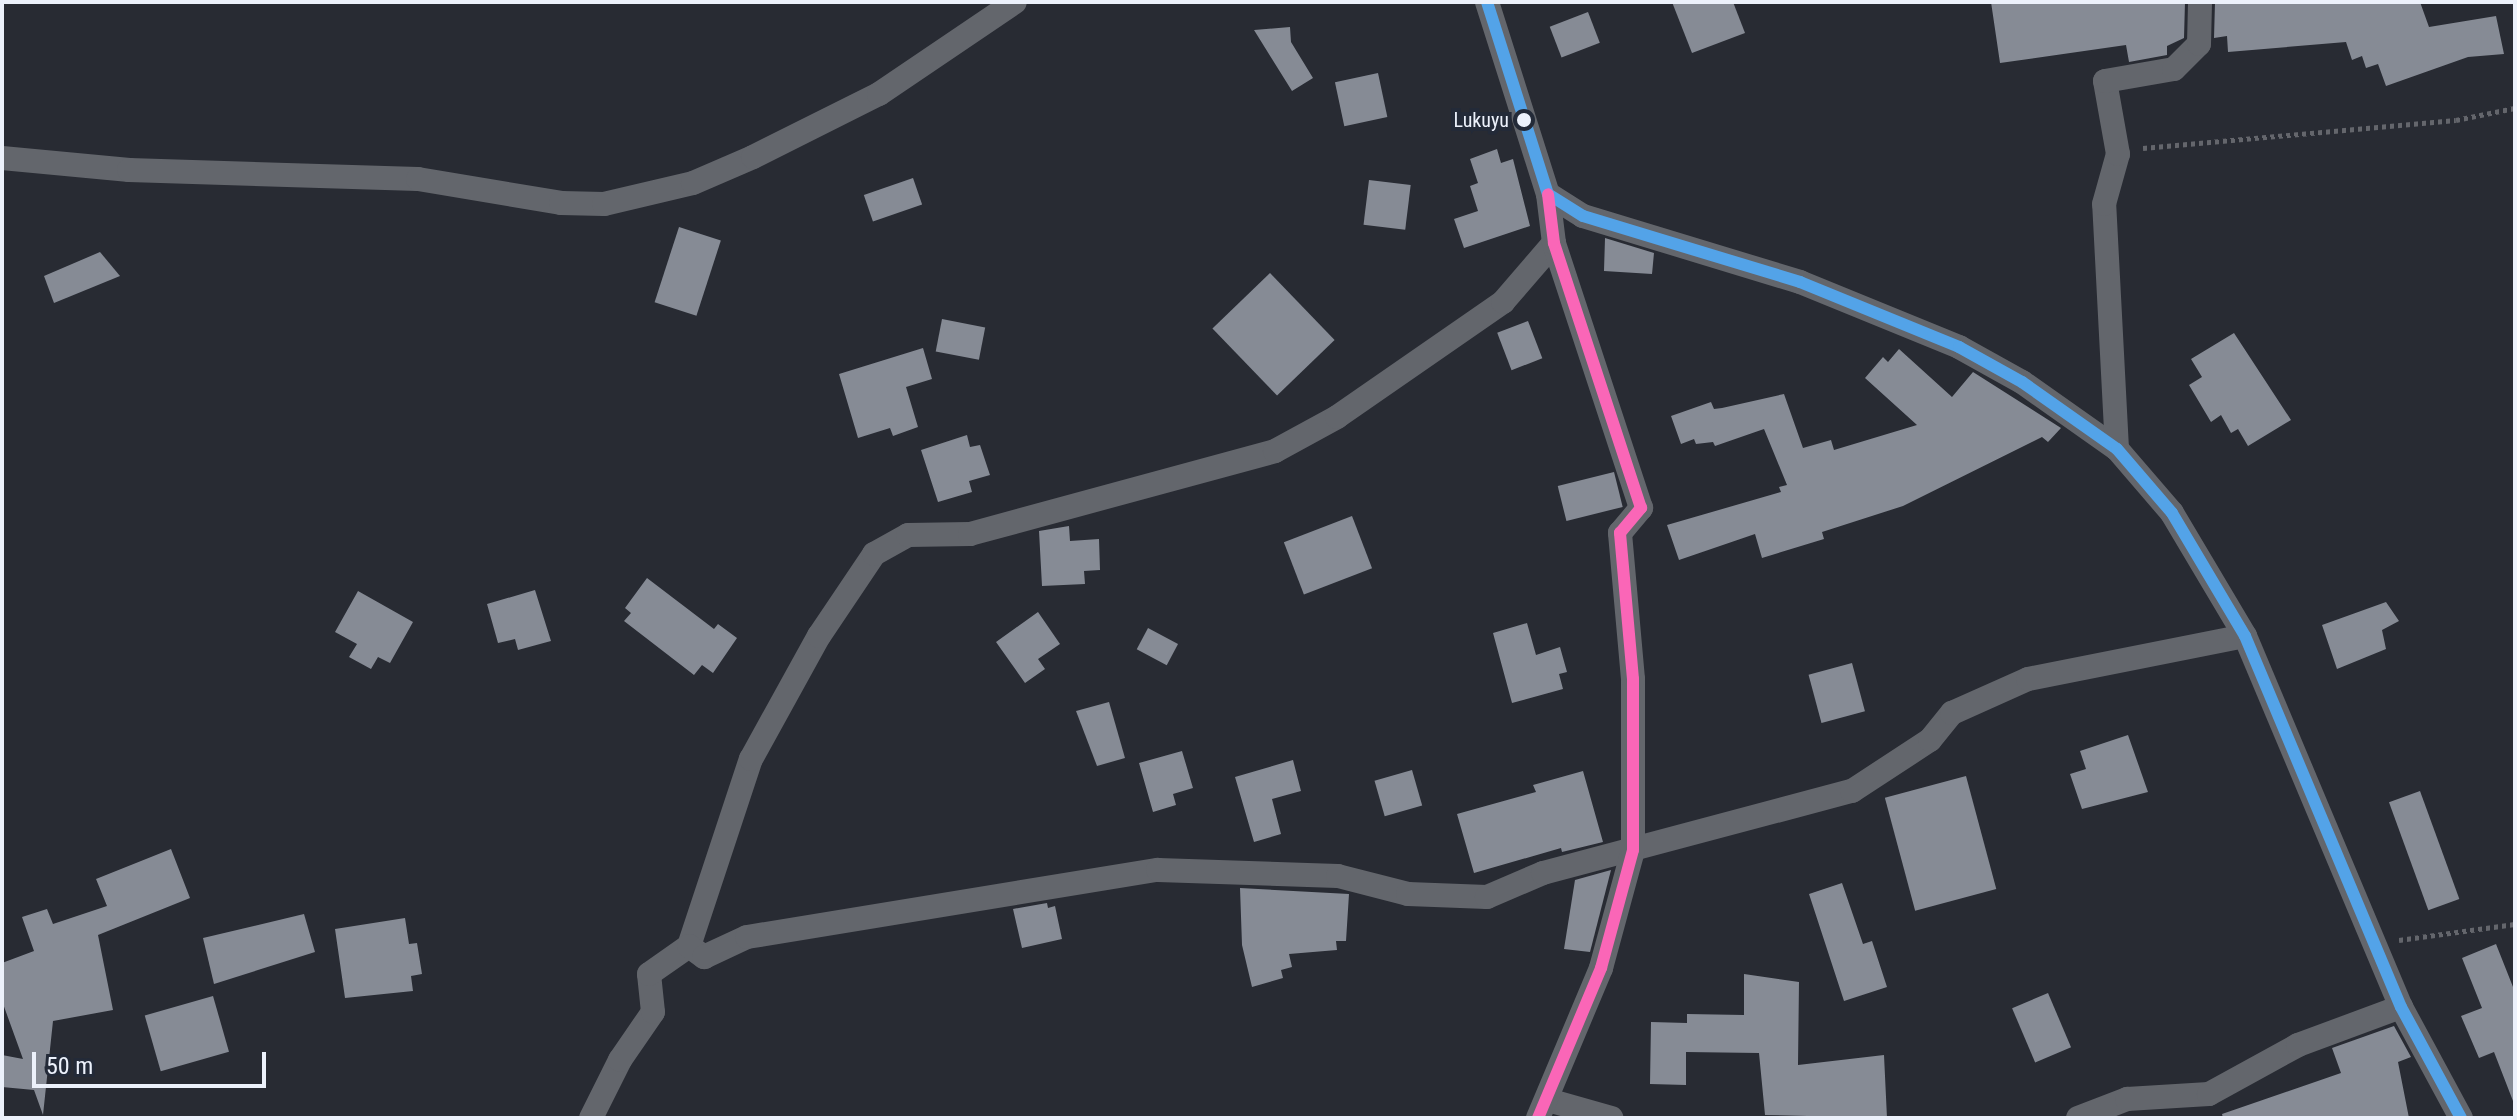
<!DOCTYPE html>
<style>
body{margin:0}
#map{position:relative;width:2517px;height:1120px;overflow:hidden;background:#282b33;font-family:"Roboto Condensed",sans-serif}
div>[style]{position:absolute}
.building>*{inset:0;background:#868b95;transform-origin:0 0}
.path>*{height:5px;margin-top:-2.5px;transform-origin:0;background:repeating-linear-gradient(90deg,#64666c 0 4px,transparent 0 8px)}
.street>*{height:24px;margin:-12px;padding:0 12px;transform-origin:12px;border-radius:12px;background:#63666c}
.bus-1>*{height:12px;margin:-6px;padding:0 6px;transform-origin:6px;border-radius:6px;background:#53a3e8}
.bus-2>*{height:12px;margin:-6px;padding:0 6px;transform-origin:6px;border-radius:6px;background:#fa66b7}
.dots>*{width:22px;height:22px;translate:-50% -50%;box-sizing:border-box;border:4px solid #232a38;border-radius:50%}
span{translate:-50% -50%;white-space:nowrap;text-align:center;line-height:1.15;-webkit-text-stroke:8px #232a38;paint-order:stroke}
.bus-label{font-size:20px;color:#ecf1fb}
.right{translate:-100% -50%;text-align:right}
.frame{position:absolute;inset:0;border:4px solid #ecf1fb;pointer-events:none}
.scale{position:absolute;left:32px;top:1052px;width:234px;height:36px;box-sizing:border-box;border:4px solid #ecf1fb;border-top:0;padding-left:10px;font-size:24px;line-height:28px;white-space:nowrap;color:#ecf1fb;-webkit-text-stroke:6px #232a38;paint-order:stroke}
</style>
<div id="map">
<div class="building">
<div style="clip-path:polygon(1672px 2px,1733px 2px,1745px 33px,1692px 53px)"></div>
<div style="clip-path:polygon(1991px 2px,2185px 2px,2184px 38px,2167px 46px,2167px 55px,2129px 62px,2126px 45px,2000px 63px)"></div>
<div style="clip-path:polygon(2215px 2px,2420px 2px,2429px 27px,2496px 16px,2504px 54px,2468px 57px,2386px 86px,2378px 64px,2366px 68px,2362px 56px,2352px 60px,2346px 42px,2228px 52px,2227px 36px,2214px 38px)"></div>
<div style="left:1588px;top:12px;width:33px;height:41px;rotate:69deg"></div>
<div style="clip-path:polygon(1290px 27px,1291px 42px,1313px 78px,1292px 91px,1254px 30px)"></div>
<div style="left:1378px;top:73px;width:45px;height:44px;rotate:78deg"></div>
<div style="clip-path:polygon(1497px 149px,1501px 163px,1513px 159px,1530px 226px,1464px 248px,1454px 219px,1478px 211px,1470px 186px,1478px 183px,1470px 159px)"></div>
<div style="left:913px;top:178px;width:28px;height:52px;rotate:71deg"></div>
<div style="left:1369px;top:180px;width:42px;height:45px;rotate:7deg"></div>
<div style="left:679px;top:227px;width:44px;height:79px;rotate:18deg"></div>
<div style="clip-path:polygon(1605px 238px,1654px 253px,1652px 274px,1604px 271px)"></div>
<div style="clip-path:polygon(100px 252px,120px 276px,54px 303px,44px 276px)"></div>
<div style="left:1270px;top:273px;width:93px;height:80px;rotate:46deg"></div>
<div style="left:942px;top:319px;width:44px;height:33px;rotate:11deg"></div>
<div style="left:1528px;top:321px;width:40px;height:33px;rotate:69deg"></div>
<div style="clip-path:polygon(2234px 333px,2291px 420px,2248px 446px,2238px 429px,2231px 433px,2221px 415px,2211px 422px,2189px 385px,2202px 377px,2191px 359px)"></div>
<div style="clip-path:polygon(923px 348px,932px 379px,906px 387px,918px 427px,893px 436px,890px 428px,858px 438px,839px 374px)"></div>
<div style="clip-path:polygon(1899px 349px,1952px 397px,1973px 372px,2061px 428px,2048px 442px,2042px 437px,1903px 506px,1822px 532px,1824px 539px,1762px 558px,1755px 534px,1679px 560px,1667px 525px,1781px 492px,1779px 487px,1787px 485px,1764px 429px,1715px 446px,1713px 442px,1696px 444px,1694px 439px,1681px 444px,1671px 416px,1711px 402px,1714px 409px,1722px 408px,1784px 394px,1803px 448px,1831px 440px,1834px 450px,1917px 425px,1865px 378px,1883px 357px,1888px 362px)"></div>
<div style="clip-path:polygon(967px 435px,970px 447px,980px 445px,990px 475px,969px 481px,972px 492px,938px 502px,921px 450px)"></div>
<div style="left:1614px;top:472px;width:36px;height:58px;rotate:76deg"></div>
<div style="left:1352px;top:516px;width:56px;height:73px;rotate:69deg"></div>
<div style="clip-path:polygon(1069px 526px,1070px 541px,1099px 539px,1100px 570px,1084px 571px,1085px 584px,1042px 586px,1039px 531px)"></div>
<div style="clip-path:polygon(647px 578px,714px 629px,718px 624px,737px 638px,713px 673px,702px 665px,694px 675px,624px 621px,631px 613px,625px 608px)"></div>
<div style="clip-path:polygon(535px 590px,551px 641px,518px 650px,515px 639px,498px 643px,487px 604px)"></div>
<div style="clip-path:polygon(358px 591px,413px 622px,390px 663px,378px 657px,371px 669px,349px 657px,357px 644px,335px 632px)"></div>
<div style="clip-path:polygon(2386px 602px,2399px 621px,2382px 630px,2386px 649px,2337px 669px,2322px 625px)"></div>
<div style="clip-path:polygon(1038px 612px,1060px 644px,1038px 659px,1045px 669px,1025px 683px,996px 642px)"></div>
<div style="clip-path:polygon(1527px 623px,1536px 655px,1560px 647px,1567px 672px,1559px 674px,1563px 689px,1512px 703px,1493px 633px)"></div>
<div style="left:1148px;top:628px;width:34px;height:24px;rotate:28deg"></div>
<div style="left:1852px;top:663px;width:50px;height:45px;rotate:75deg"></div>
<div style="clip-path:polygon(1109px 702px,1125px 758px,1097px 766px,1076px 711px)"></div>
<div style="clip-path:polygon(2128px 735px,2148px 792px,2082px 809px,2070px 774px,2086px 769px,2080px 751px)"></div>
<div style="clip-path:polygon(1182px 751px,1193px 788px,1173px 794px,1176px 805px,1153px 812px,1139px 763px)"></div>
<div style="clip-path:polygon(1293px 760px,1301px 791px,1272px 799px,1281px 834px,1254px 842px,1235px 777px)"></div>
<div style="left:1412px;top:770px;width:37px;height:39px;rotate:74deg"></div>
<div style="clip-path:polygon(1583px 771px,1603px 842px,1562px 852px,1561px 848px,1474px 873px,1457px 814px,1536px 792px,1533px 785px)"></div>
<div style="left:1966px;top:776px;width:117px;height:84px;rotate:75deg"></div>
<div style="left:2420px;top:791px;width:115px;height:33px;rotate:70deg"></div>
<div style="clip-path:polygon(171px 849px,190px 898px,98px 935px,113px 1010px,53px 1021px,43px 1115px,34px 1090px,2px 1087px,2px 1055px,23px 1059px,2px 1001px,2px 963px,34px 951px,22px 917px,47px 909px,53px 924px,107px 906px,96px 879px)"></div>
<div style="clip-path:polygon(1611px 870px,1590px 952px,1564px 949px,1575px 880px)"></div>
<div style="clip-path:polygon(1842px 883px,1863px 944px,1872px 941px,1887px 987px,1844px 1001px,1809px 894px)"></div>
<div style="clip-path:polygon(1240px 888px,1349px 894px,1346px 941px,1336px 941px,1337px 950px,1289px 954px,1292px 967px,1281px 970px,1283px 978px,1252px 987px,1242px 945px)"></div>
<div style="clip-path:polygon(1047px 903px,1048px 908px,1055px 906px,1062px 939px,1022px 948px,1013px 909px)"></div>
<div style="clip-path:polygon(304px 914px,315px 952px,214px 984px,203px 938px)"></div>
<div style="clip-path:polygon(405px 918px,409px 944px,417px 943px,422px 974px,411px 976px,413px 991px,345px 998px,335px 929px)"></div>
<div style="clip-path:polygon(2496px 944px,2515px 992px,2513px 1101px,2494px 1052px,2479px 1058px,2461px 1016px,2482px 1008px,2462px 958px)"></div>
<div style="clip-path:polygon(1744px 974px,1799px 982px,1798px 1065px,1884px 1055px,1887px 1118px,1765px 1115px,1759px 1053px,1686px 1052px,1686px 1085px,1650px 1084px,1651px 1022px,1687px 1023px,1687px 1014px,1744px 1015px)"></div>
<div style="left:2048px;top:993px;width:59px;height:39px;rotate:67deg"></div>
<div style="left:213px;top:996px;width:58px;height:71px;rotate:74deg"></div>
<div style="clip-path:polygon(2394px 1026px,2411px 1057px,2398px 1062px,2409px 1118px,2223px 1118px,2222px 1114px,2341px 1073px,2332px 1048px)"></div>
</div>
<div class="path">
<div style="left:2143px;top:148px;width:314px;rotate:-5.1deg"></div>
<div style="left:2456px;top:120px;width:60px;rotate:-11.5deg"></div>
<div style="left:2399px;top:940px;width:117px;rotate:-7.9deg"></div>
</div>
<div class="street">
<div style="left:1487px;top:2px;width:201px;rotate:72.4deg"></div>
<div style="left:1548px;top:194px;width:41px;rotate:32.2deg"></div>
<div style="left:1583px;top:216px;width:227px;rotate:16.9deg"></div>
<div style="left:1800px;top:282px;width:172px;rotate:22.2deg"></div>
<div style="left:1959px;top:347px;width:72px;rotate:29.1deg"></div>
<div style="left:2022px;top:382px;width:116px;rotate:35.2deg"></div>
<div style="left:2117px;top:449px;width:84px;rotate:49.3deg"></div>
<div style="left:2172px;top:513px;width:143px;rotate:59.3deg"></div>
<div style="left:2245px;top:636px;width:402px;rotate:67.2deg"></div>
<div style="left:2401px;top:1007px;width:126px;rotate:61.6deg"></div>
<div style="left:2px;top:158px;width:128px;rotate:5.4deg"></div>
<div style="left:129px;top:170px;width:289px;rotate:1.8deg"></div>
<div style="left:418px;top:179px;width:145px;rotate:9.5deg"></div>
<div style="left:561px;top:203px;width:43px;rotate:1.3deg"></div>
<div style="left:604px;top:204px;width:91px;rotate:-13.3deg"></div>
<div style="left:693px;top:183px;width:65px;rotate:-23.4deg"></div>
<div style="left:753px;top:157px;width:141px;rotate:-26.6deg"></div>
<div style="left:879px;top:94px;width:164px;rotate:-34.1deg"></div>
<div style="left:2117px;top:449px;width:245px;rotate:-93deg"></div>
<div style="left:2104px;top:204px;width:52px;rotate:-74.4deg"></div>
<div style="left:2118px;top:154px;width:74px;rotate:-100.1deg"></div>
<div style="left:2105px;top:81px;width:70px;rotate:-9.9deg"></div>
<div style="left:2174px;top:69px;width:35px;rotate:-45deg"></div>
<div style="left:2199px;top:44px;width:42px;rotate:-88.6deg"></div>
<div style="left:689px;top:946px;width:197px;rotate:-71.7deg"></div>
<div style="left:751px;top:759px;width:141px;rotate:-61.1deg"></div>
<div style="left:819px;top:636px;width:99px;rotate:-56.1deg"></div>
<div style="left:874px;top:554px;width:39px;rotate:-29deg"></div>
<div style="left:908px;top:535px;width:62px;rotate:-0.9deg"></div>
<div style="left:970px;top:534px;width:316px;rotate:-15.2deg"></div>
<div style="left:1275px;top:451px;width:71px;rotate:-28.7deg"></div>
<div style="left:1337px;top:417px;width:202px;rotate:-34.7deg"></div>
<div style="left:1503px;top:302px;width:78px;rotate:-49.2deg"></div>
<div style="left:1548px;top:1100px;width:66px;rotate:15.9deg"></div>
<div style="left:591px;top:1118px;width:65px;rotate:-63.4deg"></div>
<div style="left:620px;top:1060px;width:58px;rotate:-55.5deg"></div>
<div style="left:653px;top:1012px;width:38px;rotate:-96deg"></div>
<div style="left:649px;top:974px;width:49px;rotate:-35deg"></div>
<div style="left:689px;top:946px;width:19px;rotate:36deg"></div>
<div style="left:704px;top:957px;width:47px;rotate:-24.9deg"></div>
<div style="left:747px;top:937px;width:416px;rotate:-9.3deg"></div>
<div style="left:1158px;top:870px;width:180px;rotate:1.9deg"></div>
<div style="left:1338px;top:876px;width:72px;rotate:14.4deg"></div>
<div style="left:1408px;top:894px;width:79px;rotate:2.2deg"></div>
<div style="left:1487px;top:897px;width:61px;rotate:-23.2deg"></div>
<div style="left:1543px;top:873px;width:320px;rotate:-14.9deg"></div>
<div style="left:1852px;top:791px;width:93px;rotate:-33.2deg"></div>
<div style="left:1930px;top:740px;width:35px;rotate:-51deg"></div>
<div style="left:1952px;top:713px;width:83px;rotate:-24.1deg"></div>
<div style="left:2028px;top:679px;width:221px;rotate:-11.2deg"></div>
<div style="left:1538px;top:1118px;width:163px;rotate:-67.2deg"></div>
<div style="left:1601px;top:968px;width:122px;rotate:-74.8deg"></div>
<div style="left:1633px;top:850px;width:171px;rotate:-90deg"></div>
<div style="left:1633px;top:679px;width:147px;rotate:-95.1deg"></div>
<div style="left:1620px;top:533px;width:33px;rotate:-50deg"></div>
<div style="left:1641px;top:508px;width:279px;rotate:-108.2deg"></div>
<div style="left:1554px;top:243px;width:49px;rotate:-97deg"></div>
<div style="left:2078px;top:1118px;width:53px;rotate:-21.2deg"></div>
<div style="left:2127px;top:1099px;width:82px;rotate:-3.5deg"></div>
<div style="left:2209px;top:1094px;width:102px;rotate:-28.8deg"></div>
<div style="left:2298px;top:1045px;width:110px;rotate:-20.3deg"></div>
</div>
<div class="bus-1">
<div style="left:1487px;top:2px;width:201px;rotate:72.4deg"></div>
<div style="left:1548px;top:194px;width:41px;rotate:32.2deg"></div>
<div style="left:1583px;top:216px;width:227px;rotate:16.9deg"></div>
<div style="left:1800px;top:282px;width:172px;rotate:22.2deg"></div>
<div style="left:1959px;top:347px;width:72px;rotate:29.1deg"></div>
<div style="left:2022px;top:382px;width:116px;rotate:35.2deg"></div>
<div style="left:2117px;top:449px;width:84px;rotate:49.3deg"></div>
<div style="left:2172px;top:513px;width:143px;rotate:59.3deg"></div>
<div style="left:2245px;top:636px;width:402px;rotate:67.2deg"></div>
<div style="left:2401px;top:1007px;width:126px;rotate:61.6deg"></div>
</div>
<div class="bus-2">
<div style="left:1538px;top:1118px;width:163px;rotate:-67.2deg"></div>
<div style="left:1601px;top:968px;width:122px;rotate:-74.8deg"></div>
<div style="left:1633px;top:850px;width:171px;rotate:-90deg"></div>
<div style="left:1633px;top:679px;width:147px;rotate:-95.1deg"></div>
<div style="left:1620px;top:533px;width:33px;rotate:-50deg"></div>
<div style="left:1641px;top:508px;width:279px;rotate:-108.2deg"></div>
<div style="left:1554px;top:243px;width:49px;rotate:-97deg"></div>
</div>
<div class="dots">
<div style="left:1524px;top:120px;background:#ecf1fb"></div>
</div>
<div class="bus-label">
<span class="right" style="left:1509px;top:120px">Lukuyu</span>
</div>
<div class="frame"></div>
<div class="scale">50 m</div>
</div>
